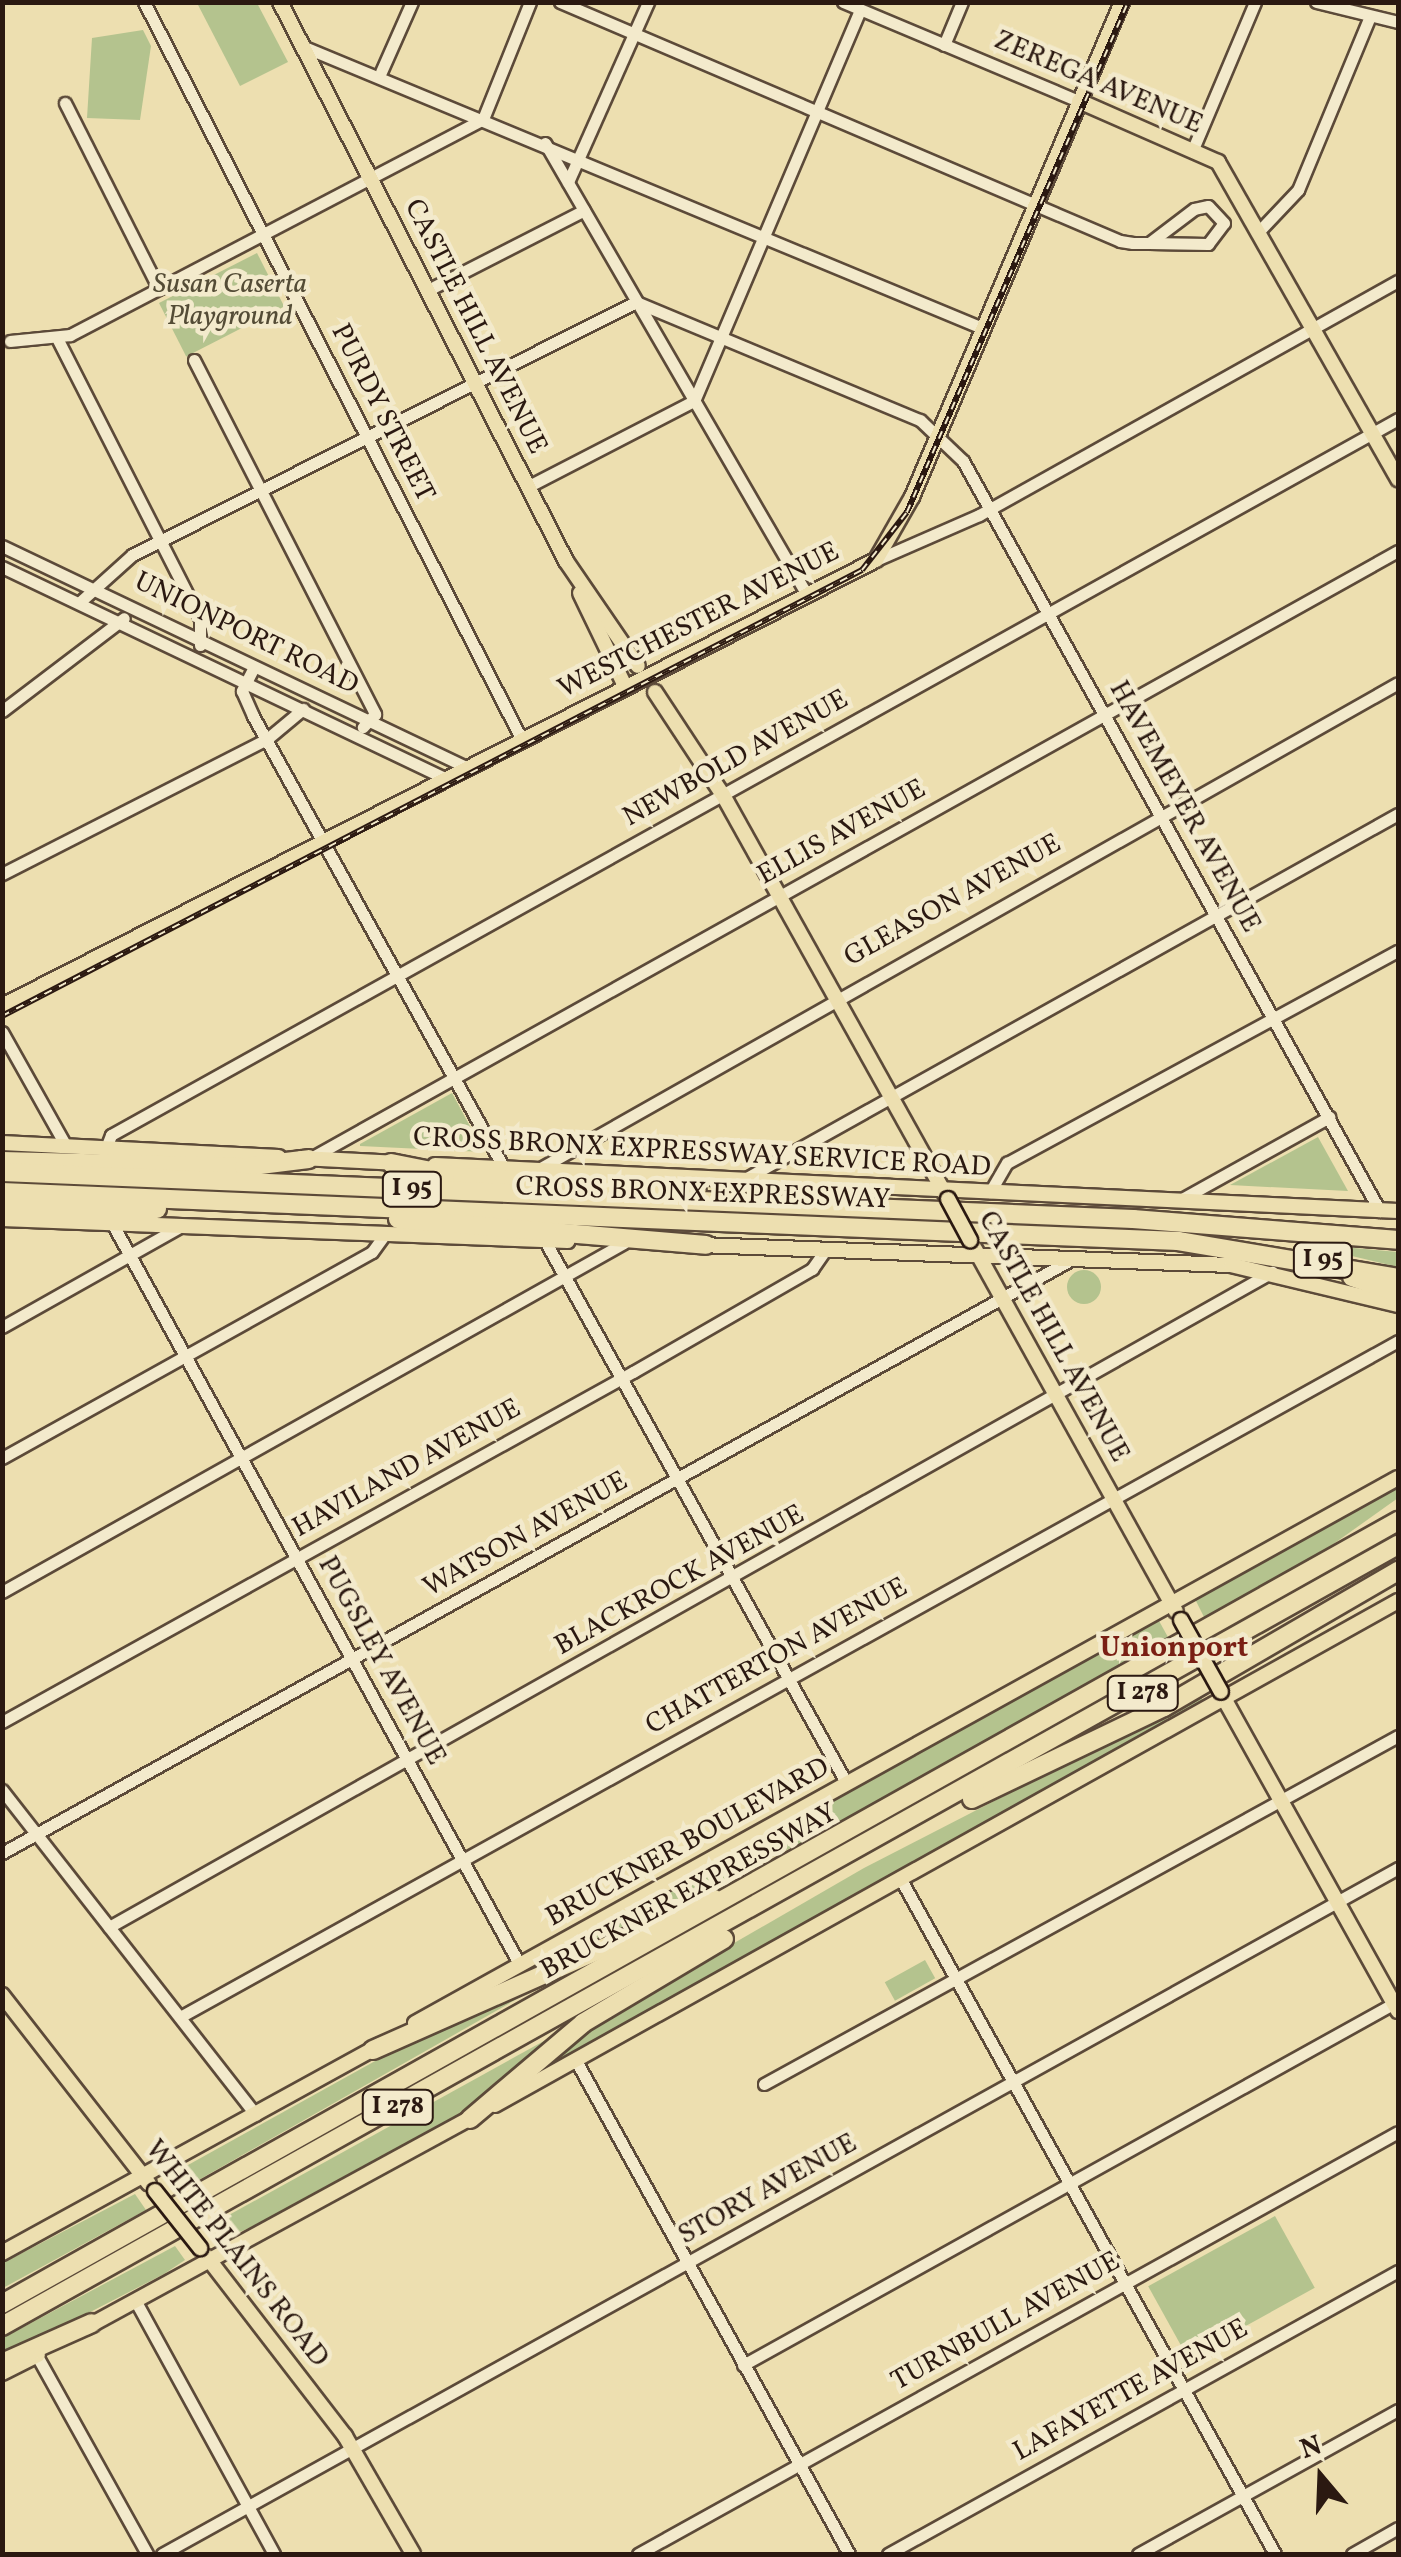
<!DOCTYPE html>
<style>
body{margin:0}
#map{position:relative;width:1401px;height:2557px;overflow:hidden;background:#eddfb0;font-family:Vollkorn,serif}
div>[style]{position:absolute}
.green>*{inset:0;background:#b4c38e;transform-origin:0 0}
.round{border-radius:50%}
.roads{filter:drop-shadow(2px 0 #5c4a39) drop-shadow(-2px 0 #5c4a39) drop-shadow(0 2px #5c4a39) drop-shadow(0 -2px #5c4a39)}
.minor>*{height:11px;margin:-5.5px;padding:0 5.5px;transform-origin:5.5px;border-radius:5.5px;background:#f3eacc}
.major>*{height:14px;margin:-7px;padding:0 7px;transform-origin:7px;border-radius:7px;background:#eddfb0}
.highway>*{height:18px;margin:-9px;padding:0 9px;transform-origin:9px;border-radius:9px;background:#eddfb0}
.rail>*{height:6px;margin-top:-3px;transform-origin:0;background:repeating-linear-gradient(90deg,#f3eacc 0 8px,#2b1911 0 16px);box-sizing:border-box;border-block:2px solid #2b1911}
.bridges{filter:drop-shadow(2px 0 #2b1911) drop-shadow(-2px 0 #2b1911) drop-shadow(0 2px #2b1911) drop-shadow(0 -2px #2b1911)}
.major-bridge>*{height:14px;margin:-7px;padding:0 7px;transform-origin:7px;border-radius:7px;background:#eddfb0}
span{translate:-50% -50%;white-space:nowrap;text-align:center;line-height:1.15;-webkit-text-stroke:9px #f3eacc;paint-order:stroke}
.shield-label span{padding:2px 8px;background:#f3eacc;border:2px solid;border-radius:8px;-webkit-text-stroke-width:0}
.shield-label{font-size:25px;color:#2b1911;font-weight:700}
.street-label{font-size:28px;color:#2b1911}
.park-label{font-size:28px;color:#544c36;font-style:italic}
.neighbourhood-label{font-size:30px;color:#7a1f14;font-weight:700}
.frame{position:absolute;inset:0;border:5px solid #2b1911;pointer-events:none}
.north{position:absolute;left:1271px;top:2427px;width:100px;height:100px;-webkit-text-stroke:8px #f3eacc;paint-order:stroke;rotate:341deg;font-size:28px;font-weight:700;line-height:40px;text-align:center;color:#2b1911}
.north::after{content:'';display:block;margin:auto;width:35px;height:45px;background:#2b1911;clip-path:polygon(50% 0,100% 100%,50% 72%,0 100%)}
</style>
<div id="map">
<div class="green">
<div style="clip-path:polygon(197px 3px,257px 3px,288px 62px,240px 86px)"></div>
<div style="clip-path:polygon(143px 30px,151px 46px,140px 120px,87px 118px,92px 38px)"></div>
<div style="left:257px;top:253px;width:60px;height:110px;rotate:63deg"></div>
<div style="clip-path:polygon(452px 1093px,484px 1152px,360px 1146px,360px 1144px)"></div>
<div style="clip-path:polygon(1318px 1137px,1348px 1191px,1230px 1185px)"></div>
<div style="clip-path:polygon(1332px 1246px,1398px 1252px,1398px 1267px,1331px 1251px)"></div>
<div class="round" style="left:1067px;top:1270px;width:34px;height:34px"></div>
<div style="clip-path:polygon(1398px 1485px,1398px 1498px,1332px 1545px,1205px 1619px,1195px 1599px)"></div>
<div style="clip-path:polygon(1158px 1619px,1169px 1639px,859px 1816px,492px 1988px)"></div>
<div style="clip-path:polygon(1200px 1695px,1203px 1701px,537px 2071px,592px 2025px,864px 1868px)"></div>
<div style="left:925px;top:1960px;width:21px;height:46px;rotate:61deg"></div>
<div style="clip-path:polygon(568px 1970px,181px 2190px,170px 2175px,395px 2050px)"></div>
<div style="clip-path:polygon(553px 2036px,461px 2114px,284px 2213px,221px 2240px,209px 2226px)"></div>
<div style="clip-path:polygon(135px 2194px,146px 2210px,3px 2288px,3px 2263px)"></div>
<div style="left:1275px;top:2216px;width:82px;height:145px;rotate:61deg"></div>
<div style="clip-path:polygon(175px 2246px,185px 2260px,164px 2274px,3px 2357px,3px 2338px)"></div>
</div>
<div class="roads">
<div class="minor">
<div style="left:144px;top:2px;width:829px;rotate:62.88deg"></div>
<div style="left:560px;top:2px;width:609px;rotate:23.11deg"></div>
<div style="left:1120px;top:241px;width:13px;rotate:9deg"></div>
<div style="left:1133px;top:243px;width:16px"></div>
<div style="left:1149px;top:243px;width:59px;rotate:1deg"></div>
<div style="left:1208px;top:244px;width:26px;rotate:-53deg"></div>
<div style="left:1224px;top:223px;width:23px;rotate:-133deg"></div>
<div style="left:1208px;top:206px;width:14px;rotate:168deg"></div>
<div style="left:1194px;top:209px;width:56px;rotate:142.9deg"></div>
<div style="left:843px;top:2px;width:256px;rotate:22.8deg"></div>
<div style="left:1316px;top:2px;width:84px;rotate:13.7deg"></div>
<div style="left:944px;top:45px;width:47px;rotate:-67.3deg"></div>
<div style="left:302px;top:46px;width:736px;rotate:22.52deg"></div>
<div style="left:381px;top:72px;width:77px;rotate:-66.1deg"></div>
<div style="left:65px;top:103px;width:208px;rotate:63.2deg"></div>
<div style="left:483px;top:119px;width:126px;rotate:-68.1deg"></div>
<div style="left:545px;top:143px;width:522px;rotate:59.9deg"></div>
<div style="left:1193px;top:149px;width:160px;rotate:-67.1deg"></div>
<div style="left:568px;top:182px;width:197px;rotate:-66deg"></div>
<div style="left:1261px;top:229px;width:54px;rotate:-46.5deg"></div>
<div style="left:1298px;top:190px;width:188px;rotate:-67.5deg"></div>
<div style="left:428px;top:290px;width:175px;rotate:-27.1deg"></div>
<div style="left:58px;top:340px;width:313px;rotate:63deg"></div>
<div style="left:200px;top:619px;width:26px;rotate:90deg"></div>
<div style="left:10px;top:341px;width:60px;rotate:-5.7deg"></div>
<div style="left:70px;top:335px;width:466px;rotate:-27.6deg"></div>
<div style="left:194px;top:360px;width:398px;rotate:62.9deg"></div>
<div style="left:375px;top:714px;width:18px;rotate:133deg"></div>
<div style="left:529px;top:486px;width:186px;rotate:-27.3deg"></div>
<div style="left:694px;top:401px;width:425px;rotate:-67deg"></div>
<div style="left:2px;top:546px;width:516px;rotate:25.47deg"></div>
<div style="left:876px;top:560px;width:112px;rotate:-23.6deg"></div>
<div style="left:979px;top:515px;width:480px;rotate:-29.2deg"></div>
<div style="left:2px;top:567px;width:492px;rotate:25.5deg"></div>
<div style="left:81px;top:601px;width:69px;rotate:-42deg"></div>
<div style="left:132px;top:555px;width:564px;rotate:-26.66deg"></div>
<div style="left:636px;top:302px;width:308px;rotate:22.6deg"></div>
<div style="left:920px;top:420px;width:59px;rotate:43.6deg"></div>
<div style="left:963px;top:461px;width:858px;rotate:60.93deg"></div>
<div style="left:254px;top:667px;width:27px;rotate:117deg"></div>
<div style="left:242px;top:691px;width:27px;rotate:66deg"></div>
<div style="left:253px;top:716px;width:517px;rotate:60.96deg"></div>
<div style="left:2px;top:711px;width:153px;rotate:-37.3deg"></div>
<div style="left:2px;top:874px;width:297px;rotate:-27deg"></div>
<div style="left:267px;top:739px;width:47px;rotate:-39.8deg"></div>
<div style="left:2px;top:1032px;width:131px;rotate:60.7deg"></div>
<div style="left:106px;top:1148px;width:14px;rotate:-69deg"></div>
<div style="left:111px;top:1135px;width:1473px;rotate:-29.09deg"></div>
<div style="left:309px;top:1159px;width:1247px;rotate:-29.18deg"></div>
<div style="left:537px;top:1170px;width:989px;rotate:-29.49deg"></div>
<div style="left:743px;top:1180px;width:750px;rotate:-29.2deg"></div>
<div style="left:990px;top:1192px;width:34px;rotate:-60deg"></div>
<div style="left:1007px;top:1163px;width:445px;rotate:-28.5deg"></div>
<div style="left:1180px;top:1200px;width:171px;rotate:-29.1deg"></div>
<div style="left:112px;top:1223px;width:847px;rotate:61.2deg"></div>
<div style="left:545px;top:1241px;width:621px;rotate:60.92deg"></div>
<div style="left:2px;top:1327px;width:206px;rotate:-29.4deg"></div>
<div style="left:2px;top:1458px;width:423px;rotate:-29.1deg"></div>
<div style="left:372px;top:1252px;width:24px;rotate:-54deg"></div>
<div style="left:2px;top:1592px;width:713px;rotate:-29.3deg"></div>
<div style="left:2px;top:1722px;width:722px;rotate:-29.02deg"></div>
<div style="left:633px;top:1372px;width:207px;rotate:-29.9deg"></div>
<div style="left:812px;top:1269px;width:24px;rotate:-55deg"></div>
<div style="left:2px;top:1790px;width:412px;rotate:52deg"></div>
<div style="left:2px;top:1853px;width:1226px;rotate:-29.03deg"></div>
<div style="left:900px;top:1878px;width:773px;rotate:60.98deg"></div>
<div style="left:109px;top:1927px;width:1335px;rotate:-29.39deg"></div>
<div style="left:180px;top:2017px;width:1393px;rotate:-29.03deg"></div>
<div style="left:575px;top:2059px;width:566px;rotate:61.03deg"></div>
<div style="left:764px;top:2084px;width:723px;rotate:-28.76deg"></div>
<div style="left:135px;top:2300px;width:290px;rotate:61.3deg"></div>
<div style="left:37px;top:2356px;width:227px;rotate:60.9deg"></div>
<div style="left:743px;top:2365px;width:749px;rotate:-29.06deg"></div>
<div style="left:162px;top:2554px;width:1414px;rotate:-29.03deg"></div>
<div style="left:638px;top:2554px;width:869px;rotate:-29.04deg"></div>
<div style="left:888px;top:2554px;width:583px;rotate:-29.03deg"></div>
<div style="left:1138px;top:2554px;width:297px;rotate:-29deg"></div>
<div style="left:1352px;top:2554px;width:53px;rotate:-29.5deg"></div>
</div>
<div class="major">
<div style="left:280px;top:2px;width:628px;rotate:62.9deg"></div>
<div style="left:566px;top:561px;width:127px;rotate:55.6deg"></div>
<div style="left:1079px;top:101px;width:152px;rotate:23.7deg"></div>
<div style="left:1218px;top:162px;width:365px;rotate:60.4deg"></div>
<div style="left:580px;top:593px;width:103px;rotate:64.2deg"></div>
<div style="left:655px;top:692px;width:123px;rotate:56.6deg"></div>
<div style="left:723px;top:795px;width:457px;rotate:60.9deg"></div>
<div style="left:2px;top:1006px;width:981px;rotate:-27.04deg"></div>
<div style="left:876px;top:560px;width:73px;rotate:-60.3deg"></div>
<div style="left:912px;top:497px;width:538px;rotate:-67.01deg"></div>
<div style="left:2px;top:1143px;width:277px;rotate:2.9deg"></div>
<div style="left:301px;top:1158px;width:98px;rotate:2.9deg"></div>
<div style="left:435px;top:1165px;width:964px;rotate:2.73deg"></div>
<div style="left:2px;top:1219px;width:566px;rotate:2.23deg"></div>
<div style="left:700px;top:1245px;width:531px;rotate:2.16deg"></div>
<div style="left:1231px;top:1265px;width:172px;rotate:13.5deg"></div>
<div style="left:975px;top:1249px;width:414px;rotate:61deg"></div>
<div style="left:1221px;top:1693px;width:364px;rotate:60.9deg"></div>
<div style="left:2px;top:1995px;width:239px;rotate:52.1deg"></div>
<div style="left:415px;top:2023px;width:1124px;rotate:-29.01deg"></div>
<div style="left:495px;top:2105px;width:1034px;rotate:-29.17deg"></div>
<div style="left:2px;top:2253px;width:431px;rotate:-28.8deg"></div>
<div style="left:207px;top:2257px;width:226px;rotate:52.4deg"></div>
<div style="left:345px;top:2436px;width:136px;rotate:60deg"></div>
<div style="left:87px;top:2327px;width:443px;rotate:-28.6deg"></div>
<div style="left:2px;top:2373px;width:40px;rotate:-26.6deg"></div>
</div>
<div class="highway">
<div style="left:2px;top:1161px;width:242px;rotate:1.4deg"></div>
<div style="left:244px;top:1167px;width:65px;rotate:-7deg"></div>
<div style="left:391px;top:1163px;width:72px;rotate:11.2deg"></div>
<div style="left:462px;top:1177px;width:235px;rotate:3.2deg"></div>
<div style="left:2px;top:1172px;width:1132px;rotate:2.38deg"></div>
<div style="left:1133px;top:1219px;width:266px;rotate:4.5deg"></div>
<div style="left:2px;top:1192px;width:1177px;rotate:2.39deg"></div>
<div style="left:1178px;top:1241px;width:223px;rotate:9.5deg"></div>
<div style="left:2px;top:1209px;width:155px"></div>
<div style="left:398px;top:1219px;width:309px;rotate:4.8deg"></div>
<div style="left:1352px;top:1277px;width:49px;rotate:19.2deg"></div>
<div style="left:972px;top:1799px;width:213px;rotate:-25.6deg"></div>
<div style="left:1164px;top:1707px;width:271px;rotate:-30.2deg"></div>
<div style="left:373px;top:2050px;width:373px;rotate:-23.9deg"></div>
<div style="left:470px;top:2119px;width:148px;rotate:-40.3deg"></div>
<div style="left:583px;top:2023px;width:164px;rotate:-30.8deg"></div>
<div style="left:2px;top:2304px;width:1601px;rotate:-29.29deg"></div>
<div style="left:2px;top:2326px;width:1600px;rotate:-29.23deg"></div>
<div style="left:2px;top:2363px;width:98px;rotate:-24deg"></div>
</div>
</div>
<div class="rail">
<div style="left:2px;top:1016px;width:969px;rotate:-27.41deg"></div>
<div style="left:862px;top:570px;width:73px;rotate:-52.2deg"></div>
<div style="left:907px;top:512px;width:556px;rotate:-66.57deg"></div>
</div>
<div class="bridges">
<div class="major-bridge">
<div style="left:948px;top:1199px;width:47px;rotate:61.8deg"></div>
<div style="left:1181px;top:1620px;width:82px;rotate:60.9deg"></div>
<div style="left:155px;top:2191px;width:73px;rotate:51.7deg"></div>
</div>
</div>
<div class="shield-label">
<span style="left:412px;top:1189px">I 95</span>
<span style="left:1323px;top:1260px">I 95</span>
<span style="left:1143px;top:1693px">I 278</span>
<span style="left:398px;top:2107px">I 278</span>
</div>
<div class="street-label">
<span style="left:1098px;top:83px;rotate:23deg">ZEREGA AVENUE</span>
<span style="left:475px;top:327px;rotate:63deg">CASTLE HILL AVENUE</span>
<span style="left:382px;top:413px;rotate:63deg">PURDY STREET</span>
<span style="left:699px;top:621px;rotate:-27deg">WESTCHESTER AVENUE</span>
<span style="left:246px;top:634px;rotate:26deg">UNIONPORT ROAD</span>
<span style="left:736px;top:759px;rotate:-29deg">NEWBOLD AVENUE</span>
<span style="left:1184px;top:807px;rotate:61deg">HAVEMEYER AVENUE</span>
<span style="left:842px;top:833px;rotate:-29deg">ELLIS AVENUE</span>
<span style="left:953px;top:901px;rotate:-29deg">GLEASON AVENUE</span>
<span style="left:702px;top:1153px;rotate:3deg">CROSS BRONX EXPRESSWAY SERVICE ROAD</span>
<span style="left:703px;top:1194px;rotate:2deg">CROSS BRONX EXPRESSWAY</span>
<span style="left:1053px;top:1337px;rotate:61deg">CASTLE HILL AVENUE</span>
<span style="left:407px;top:1469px;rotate:-29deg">HAVILAND AVENUE</span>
<span style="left:526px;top:1535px;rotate:-29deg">WATSON AVENUE</span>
<span style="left:680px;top:1581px;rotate:-29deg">BLACKROCK AVENUE</span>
<span style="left:777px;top:1657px;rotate:-29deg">CHATTERTON AVENUE</span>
<span style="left:381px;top:1661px;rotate:61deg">PUGSLEY AVENUE</span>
<span style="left:688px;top:1843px;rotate:-29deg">BRUCKNER BOULEVARD</span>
<span style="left:689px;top:1892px;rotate:-29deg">BRUCKNER EXPRESSWAY</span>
<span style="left:768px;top:2190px;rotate:-29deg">STORY AVENUE</span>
<span style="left:236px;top:2254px;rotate:52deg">WHITE PLAINS ROAD</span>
<span style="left:1006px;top:2322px;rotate:-29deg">TURNBULL AVENUE</span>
<span style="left:1131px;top:2391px;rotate:-29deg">LAFAYETTE AVENUE</span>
</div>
<div class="park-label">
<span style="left:230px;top:301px">Susan Caserta<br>Playground</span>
</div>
<div class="neighbourhood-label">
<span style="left:1174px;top:1648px">Unionport</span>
</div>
<div class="frame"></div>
<div class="north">N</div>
</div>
